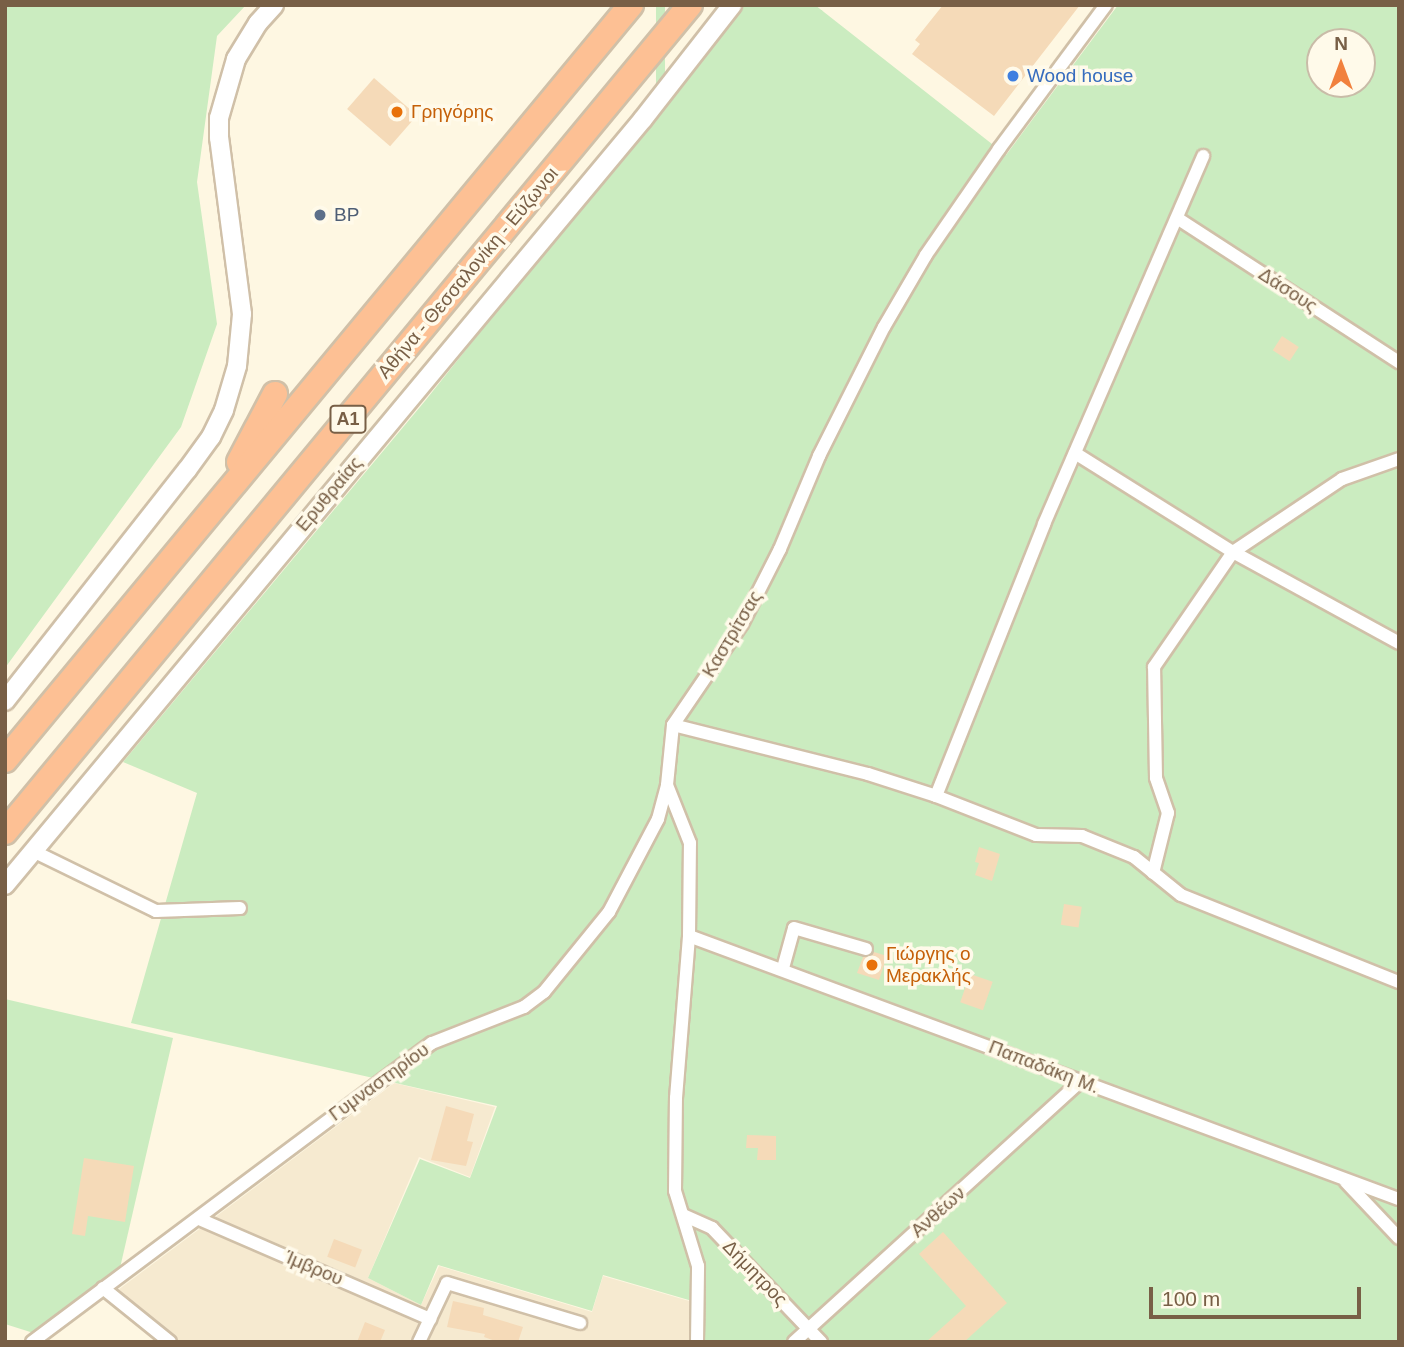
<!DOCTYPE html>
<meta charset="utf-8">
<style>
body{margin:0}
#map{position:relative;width:1404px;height:1347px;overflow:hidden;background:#fef7e2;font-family:Helvetica,sans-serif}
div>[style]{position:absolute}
.residential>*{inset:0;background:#f6ead0}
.green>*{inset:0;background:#cbecc0;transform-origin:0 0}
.building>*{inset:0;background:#f5dab8;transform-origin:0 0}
.roads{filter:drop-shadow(2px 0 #d0c0a8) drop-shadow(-2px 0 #d0c0a8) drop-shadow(0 2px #d0c0a8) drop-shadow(0 -2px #d0c0a8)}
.minor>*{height:12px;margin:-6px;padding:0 6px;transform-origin:6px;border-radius:6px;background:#fff}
.secondary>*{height:18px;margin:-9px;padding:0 9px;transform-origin:9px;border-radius:9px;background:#fff}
.motorway>*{height:24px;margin:-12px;padding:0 12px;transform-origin:12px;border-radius:12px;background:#fdc094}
.dots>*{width:19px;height:19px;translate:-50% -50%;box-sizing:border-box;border:4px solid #fffaea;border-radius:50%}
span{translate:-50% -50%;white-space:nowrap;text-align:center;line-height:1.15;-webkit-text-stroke:7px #fffaea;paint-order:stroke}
.shield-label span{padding:2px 5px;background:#fffaea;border:2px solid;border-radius:5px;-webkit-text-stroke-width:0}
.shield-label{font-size:18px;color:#785f46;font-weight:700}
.shop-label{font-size:19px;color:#366cbe}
.left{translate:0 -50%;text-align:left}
.food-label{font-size:19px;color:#c56008}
.service-label{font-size:19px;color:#4e5e75}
.street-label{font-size:19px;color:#785f46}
.frame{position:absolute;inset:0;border:7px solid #785f46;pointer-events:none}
.north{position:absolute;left:1306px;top:28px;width:70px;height:70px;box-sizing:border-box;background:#fffaea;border:2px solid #c9bca8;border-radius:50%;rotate:0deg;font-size:19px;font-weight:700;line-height:28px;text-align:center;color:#785f46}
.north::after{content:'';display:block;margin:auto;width:24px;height:32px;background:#f1813e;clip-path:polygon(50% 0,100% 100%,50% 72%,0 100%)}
.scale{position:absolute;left:1149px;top:1287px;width:212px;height:32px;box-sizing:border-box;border:4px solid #785f46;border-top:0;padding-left:9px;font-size:21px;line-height:24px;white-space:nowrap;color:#785f46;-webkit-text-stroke:5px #fffaea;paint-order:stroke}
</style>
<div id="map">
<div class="residential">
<div style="clip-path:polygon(394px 1083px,495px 1107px,470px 1177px,419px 1157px,368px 1278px,421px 1305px,439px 1266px,592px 1312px,603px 1276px,696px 1303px,695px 1342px,180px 1342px,118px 1290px)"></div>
</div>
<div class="green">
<div style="clip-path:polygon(5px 5px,246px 5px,217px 36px,197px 182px,217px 324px,181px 427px,5px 668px)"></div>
<div style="left:656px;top:5px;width:9px;height:1021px"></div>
<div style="clip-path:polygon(evenodd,741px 5px,815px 5px,1006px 155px,1118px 5px,1399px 5px,1399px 1342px,818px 1342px,807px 1330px,793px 1342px,698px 1342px,699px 1303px,603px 1275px,592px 1311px,438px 1265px,421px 1305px,368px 1278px,420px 1159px,470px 1178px,497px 1106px,131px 1023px,197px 793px,123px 762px,425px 401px,741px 5px,1320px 42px,1362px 42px,1362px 84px,1320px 84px,1320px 42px)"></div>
<div style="clip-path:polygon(5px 999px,173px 1038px,117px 1281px,43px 1336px,5px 1324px)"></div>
</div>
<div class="building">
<div style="clip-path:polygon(943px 5px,1080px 5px,994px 116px,912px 54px,920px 44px,915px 40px)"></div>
<div style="left:374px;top:78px;width:57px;height:41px;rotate:41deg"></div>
<div style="left:1282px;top:336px;width:20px;height:17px;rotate:33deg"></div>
<div style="clip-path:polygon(979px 847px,1000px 854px,992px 881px,975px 875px,979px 863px,975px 862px)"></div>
<div style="left:1064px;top:904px;width:18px;height:21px;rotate:9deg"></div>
<div style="clip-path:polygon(874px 952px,887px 956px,879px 980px,857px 973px,863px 957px)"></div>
<div style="left:970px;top:974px;width:24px;height:30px;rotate:19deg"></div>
<div style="clip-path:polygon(446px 1106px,474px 1114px,467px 1141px,473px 1142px,466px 1166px,431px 1160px)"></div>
<div style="clip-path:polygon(747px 1135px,776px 1136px,776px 1160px,757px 1160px,758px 1148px,746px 1148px)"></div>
<div style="clip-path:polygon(84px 1158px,134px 1166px,125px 1222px,88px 1216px,85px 1236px,72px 1234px)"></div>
<div style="clip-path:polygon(943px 1232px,1007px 1303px,964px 1342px,926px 1342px,966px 1306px,919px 1254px)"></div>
<div style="left:334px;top:1239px;width:30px;height:19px;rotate:21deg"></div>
<div style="clip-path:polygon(453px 1301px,484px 1308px,483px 1315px,523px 1327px,518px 1342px,498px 1342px,484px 1337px,485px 1334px,447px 1327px)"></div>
<div style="clip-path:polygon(365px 1322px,385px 1330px,380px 1342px,357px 1342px)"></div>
</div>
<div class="roads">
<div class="minor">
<div style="left:1177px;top:218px;width:265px;rotate:33deg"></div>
<div style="left:1075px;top:453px;width:186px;rotate:32.1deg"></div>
<div style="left:1233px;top:552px;width:189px;rotate:28.7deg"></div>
<div style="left:673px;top:725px;width:201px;rotate:14.1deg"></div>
<div style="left:868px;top:774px;width:71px;rotate:17.9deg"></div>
<div style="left:936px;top:796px;width:107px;rotate:21.3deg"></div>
<div style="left:1036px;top:835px;width:46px;rotate:1.2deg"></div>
<div style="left:1082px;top:836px;width:56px;rotate:22deg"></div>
<div style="left:1134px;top:857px;width:60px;rotate:39deg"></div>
<div style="left:1181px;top:895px;width:235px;rotate:21.8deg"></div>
<div style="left:936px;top:796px;width:293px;rotate:-68.3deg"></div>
<div style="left:1044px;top:524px;width:401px;rotate:-66.6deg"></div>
<div style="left:33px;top:851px;width:137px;rotate:26deg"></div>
<div style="left:156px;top:911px;width:84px;rotate:-2deg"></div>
<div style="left:1153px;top:873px;width:62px;rotate:-76deg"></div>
<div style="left:1168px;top:813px;width:37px;rotate:-109deg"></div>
<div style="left:1156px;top:778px;width:111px;rotate:-91deg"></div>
<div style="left:1154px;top:667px;width:140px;rotate:-55.5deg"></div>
<div style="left:1233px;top:552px;width:131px;rotate:-33.8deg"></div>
<div style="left:1342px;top:479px;width:60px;rotate:-19.3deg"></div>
<div style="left:689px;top:936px;width:757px;rotate:20.33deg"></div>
<div style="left:783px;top:968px;width:41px;rotate:-74.6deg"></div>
<div style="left:794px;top:928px;width:75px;rotate:16.3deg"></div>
<div style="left:1346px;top:1182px;width:77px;rotate:46.6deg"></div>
<div style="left:683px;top:1215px;width:32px;rotate:24deg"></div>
<div style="left:712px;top:1228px;width:158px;rotate:46.3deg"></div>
<div style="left:199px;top:1219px;width:252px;rotate:23.4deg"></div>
<div style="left:103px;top:1288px;width:86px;rotate:38.9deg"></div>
<div style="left:32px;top:1342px;width:499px;rotate:-36.8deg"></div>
<div style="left:432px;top:1043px;width:99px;rotate:-21.4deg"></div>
<div style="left:524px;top:1007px;width:25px;rotate:-37deg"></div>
<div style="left:544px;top:992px;width:103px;rotate:-50.9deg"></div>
<div style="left:609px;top:912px;width:105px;rotate:-62.2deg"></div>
<div style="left:658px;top:819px;width:35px;rotate:-75deg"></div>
<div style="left:419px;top:1342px;width:65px;rotate:-64.6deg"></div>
<div style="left:447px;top:1283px;width:139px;rotate:16.7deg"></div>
<div style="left:697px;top:1342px;width:76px;rotate:-89.2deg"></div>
<div style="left:698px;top:1266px;width:78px;rotate:-107deg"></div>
<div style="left:675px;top:1191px;width:93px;rotate:-89.4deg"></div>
<div style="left:676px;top:1098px;width:163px;rotate:-85.4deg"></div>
<div style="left:689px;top:936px;width:93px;rotate:-89.4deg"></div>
<div style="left:690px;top:843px;width:62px;rotate:-111.6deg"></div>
<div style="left:667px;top:785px;width:60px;rotate:-84.3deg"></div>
<div style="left:673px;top:725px;width:122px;rotate:-55.7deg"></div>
<div style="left:742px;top:624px;width:84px;rotate:-63.1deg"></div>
<div style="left:780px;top:549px;width:101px;rotate:-67.2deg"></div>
<div style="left:819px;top:456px;width:144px;rotate:-63.3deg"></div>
<div style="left:884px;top:327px;width:83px;rotate:-59.7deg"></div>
<div style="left:926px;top:255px;width:129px;rotate:-55.4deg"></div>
<div style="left:999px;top:149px;width:179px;rotate:-53.4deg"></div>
<div style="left:794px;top:1342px;width:388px;rotate:-42.3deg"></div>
</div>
<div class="secondary">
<div style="left:5px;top:701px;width:294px;rotate:-51.8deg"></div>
<div style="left:187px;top:470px;width:41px;rotate:-54deg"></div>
<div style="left:211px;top:437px;width:30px;rotate:-64deg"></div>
<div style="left:224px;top:410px;width:46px;rotate:-73.5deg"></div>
<div style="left:237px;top:366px;width:52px;rotate:-84.5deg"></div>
<div style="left:242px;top:314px;width:177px;rotate:-97.4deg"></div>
<div style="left:219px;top:138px;width:20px;rotate:-90deg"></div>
<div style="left:219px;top:118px;width:61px;rotate:-73.9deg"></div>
<div style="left:236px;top:59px;width:42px;rotate:-58.6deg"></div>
<div style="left:258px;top:23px;width:24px;rotate:-48deg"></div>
<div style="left:5px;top:885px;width:997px;rotate:-50.21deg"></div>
<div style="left:643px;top:119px;width:145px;rotate:-52deg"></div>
</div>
<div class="motorway">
<div style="left:239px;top:462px;width:77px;rotate:-62.1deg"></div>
<div style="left:5px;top:760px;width:981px;rotate:-50.34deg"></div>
<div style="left:5px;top:832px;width:1074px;rotate:-50.37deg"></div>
</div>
</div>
<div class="dots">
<div style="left:1013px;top:76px;background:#3f7fe0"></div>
<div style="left:397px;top:112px;background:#e8710a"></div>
<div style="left:320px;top:215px;background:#5c6f8a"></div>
<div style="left:872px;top:965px;background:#e8710a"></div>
</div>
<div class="shield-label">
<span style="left:348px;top:419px">Α1</span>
</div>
<div class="shop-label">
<span class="left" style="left:1027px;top:76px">Wood house</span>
</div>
<div class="food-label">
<span class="left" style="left:411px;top:112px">Γρηγόρης</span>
<span class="left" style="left:886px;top:965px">Γιώργης ο<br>Μερακλής</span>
</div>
<div class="service-label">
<span class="left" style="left:334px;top:215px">BP</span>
</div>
<div class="street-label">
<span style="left:468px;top:273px;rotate:-50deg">Αθήνα - Θεσσαλονίκη - Εύζωνοι</span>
<span style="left:1288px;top:290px;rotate:33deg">Δάσους</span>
<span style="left:329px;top:494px;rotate:-50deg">Ερυθραίας</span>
<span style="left:732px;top:634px;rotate:-59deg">Καστρίτσας</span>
<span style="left:1044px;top:1067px;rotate:21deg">Παπαδάκη Μ.</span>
<span style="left:379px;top:1082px;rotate:-36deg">Γυμναστηρίου</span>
<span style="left:938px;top:1212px;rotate:-42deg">Ανθέων</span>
<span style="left:314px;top:1268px;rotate:23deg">Ίμβρου</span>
<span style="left:755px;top:1273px;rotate:46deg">Δήμητρος</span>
</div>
<div class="frame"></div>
<div class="north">N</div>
<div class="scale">100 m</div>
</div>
